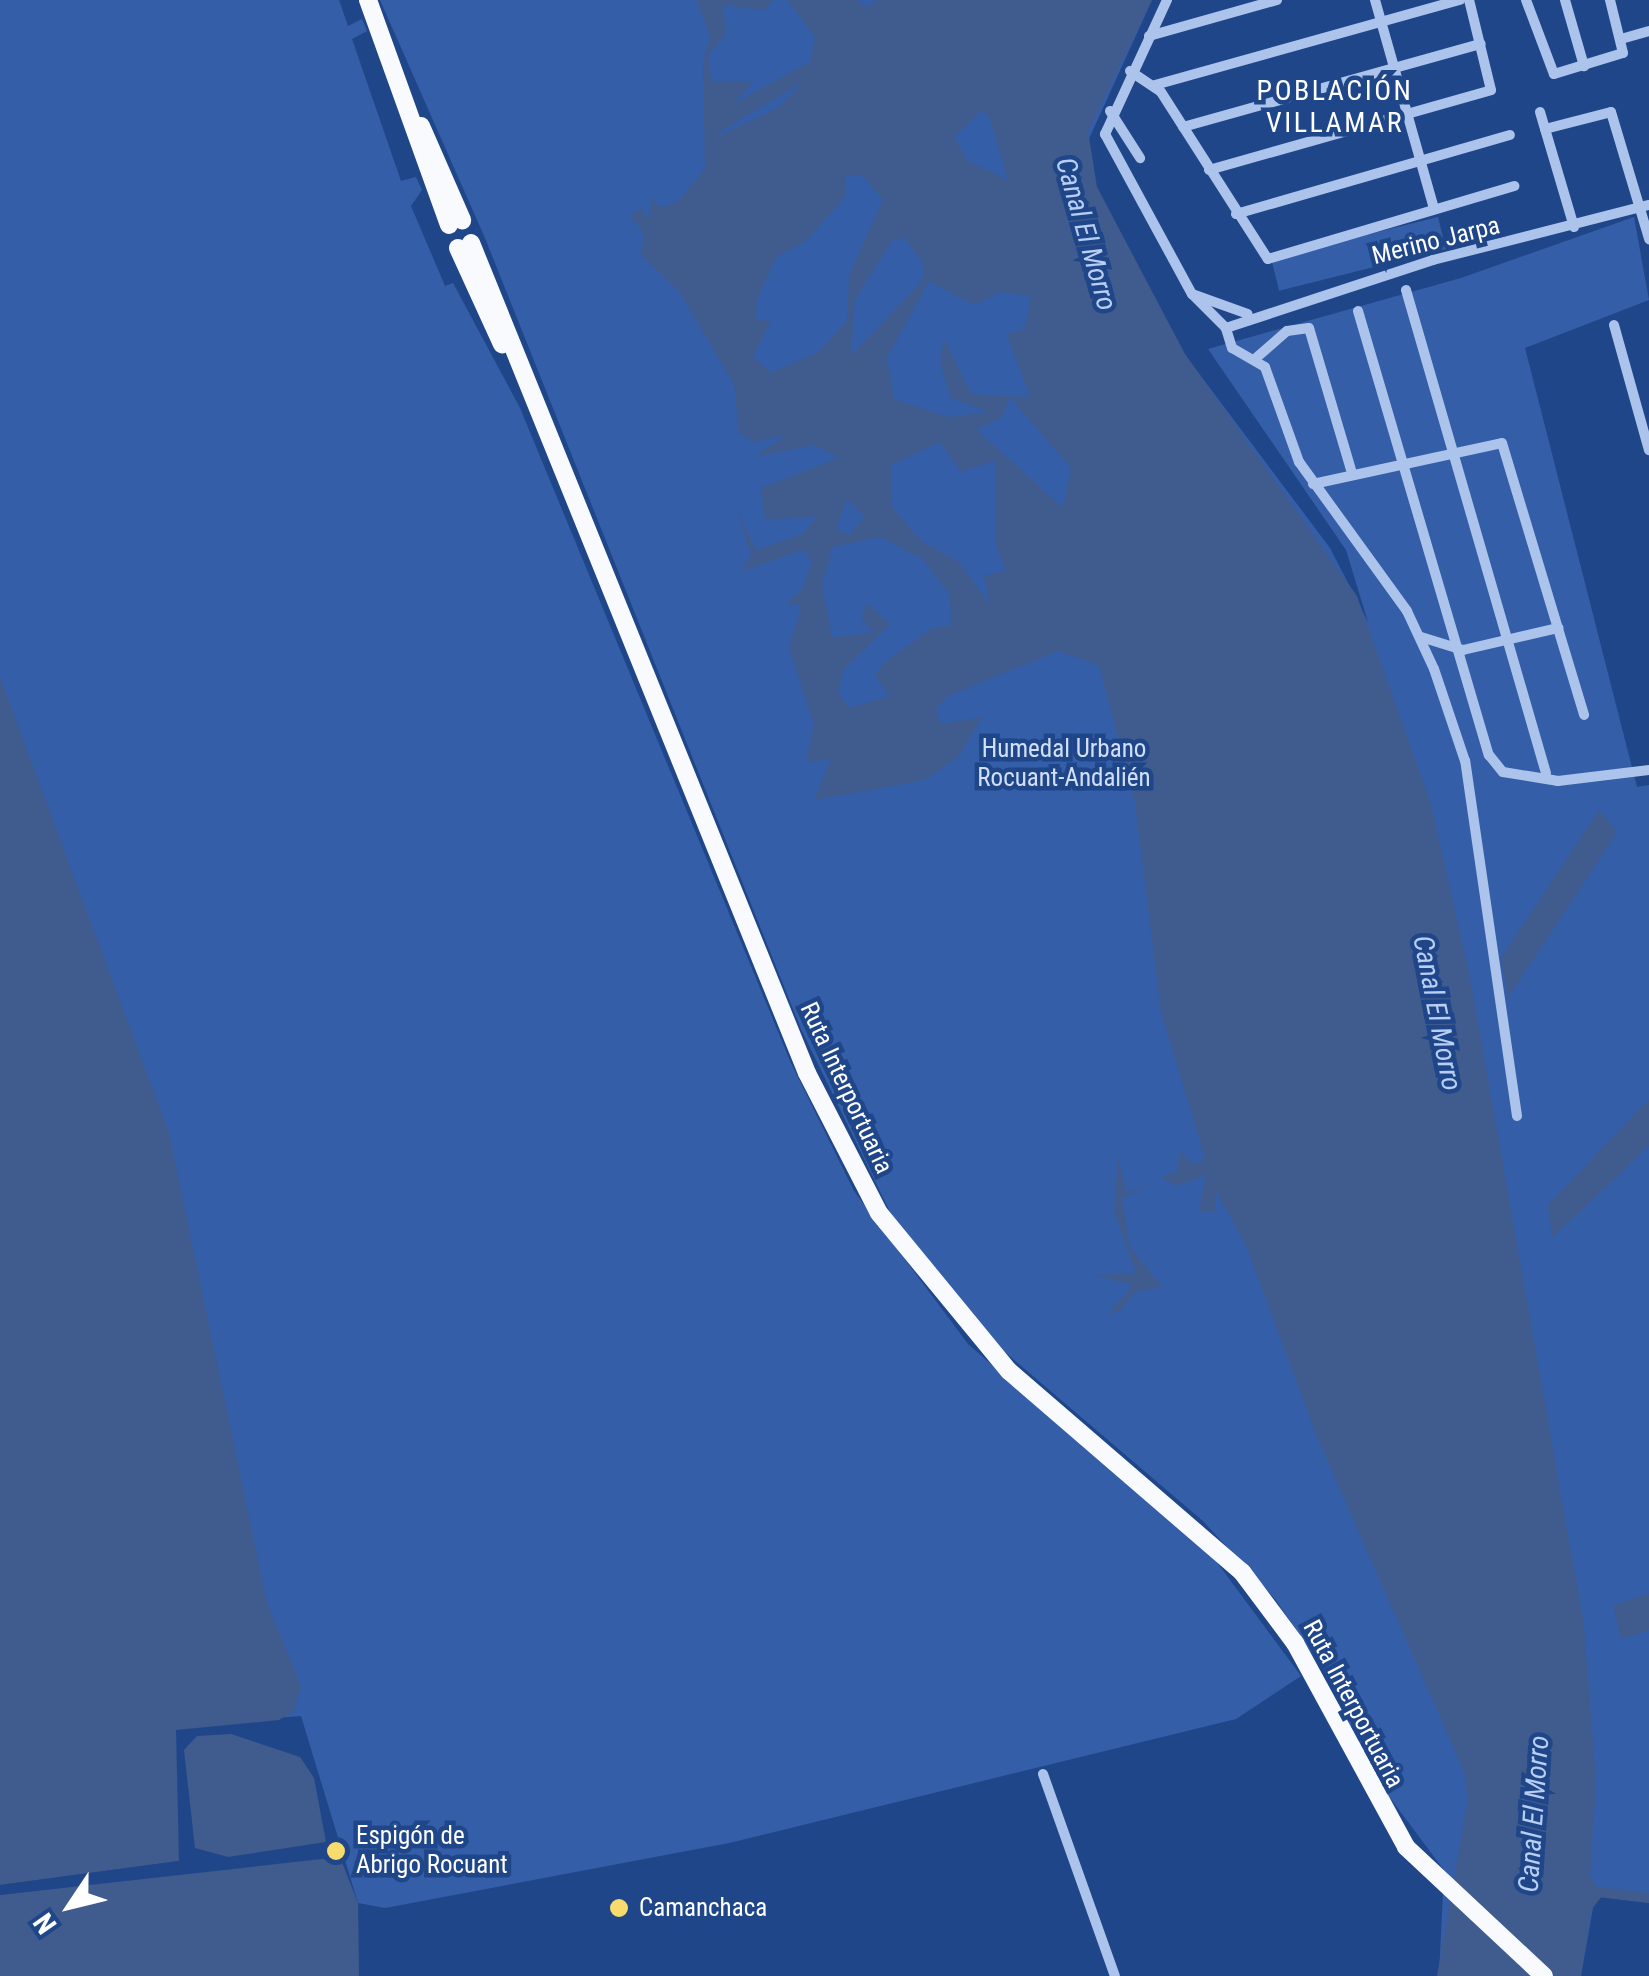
<!DOCTYPE html>
<meta charset="utf-8">
<style>
body{margin:0}
#map{position:relative;width:1649px;height:1976px;overflow:hidden;background:#20468a;font-family:"Roboto Condensed",sans-serif}
div>[style]{position:absolute}
.green>*{inset:0;background:#345fa8;transform-origin:0 0}
.water>*{inset:0;background:#405b8d}
.pier>*{inset:0;background:#20468a}
.canal>*{height:10px;margin:-5px;padding:0 5px;transform-origin:5px;border-radius:5px;background:#405b8d}
.minor>*{height:10px;margin:-5px;padding:0 5px;transform-origin:5px;border-radius:5px;background:#acc4eb}
.trunk>*{height:18px;margin:-9px;padding:0 9px;transform-origin:9px;border-radius:9px;background:#f8fafe}
.dots>*{width:28px;height:28px;translate:-50% -50%;box-sizing:border-box;border:5px solid #20468a;border-radius:50%}
span{translate:-50% -50%;white-space:nowrap;text-align:center;line-height:1.15;-webkit-text-stroke:9px #20468a;paint-order:stroke}
.street-label{font-size:25px;color:#fff}
.park-label{font-size:25px;color:#d1e0f8}
.poi-label{font-size:25px;color:#fff}
.left{translate:0 -50%;text-align:left}
.neighbourhood-label{font-size:28px;color:#fff;letter-spacing:2.5px}
.water-label{font-size:28px;color:#b8cef2;font-style:italic}
.north{position:absolute;left:20px;top:1856px;width:100px;height:100px;-webkit-text-stroke:8px #20468a;paint-order:stroke;rotate:235deg;font-size:28px;font-weight:700;line-height:40px;text-align:center;color:#fff}
.north::after{content:'';display:block;margin:auto;width:35px;height:45px;background:#fff;clip-path:polygon(50% 0,100% 100%,50% 72%,0 100%)}
</style>
<div id="map">
<div class="green">
<div style="clip-path:polygon(0 0,339px 0,348px 26px,362px 19px,367px 31px,352px 39px,401px 181px,416px 177px,422px 190px,411px 206px,445px 286px,453px 283px,520px 408px,791px 1063px,854px 1191px,968px 1344px,1213px 1557px,1301px 1676px,1236px 1719px,729px 1843px,385px 1908px,358px 1903px,301px 1716px,173px 1726px,0 855px)"></div>
<div style="clip-path:polygon(380px 0,1152px 0,1088px 141px,1082px 129px,1097px 194px,1122px 257px,1176px 343px,1330px 548px,1368px 622px,1346px 550px,1208px 349px,1461px 278px,1634px 217px,1649px 300px,1525px 348px,1637px 787px,1649px 785px,1649px 1894px,1609px 1891px,1594px 1902px,1581px 1976px,1439px 1976px,1444px 1870px,1373px 1775px,1324px 1671px,1275px 1599px,1203px 1521px,999px 1347px,890px 1212px,801px 1029px,485px 238px)"></div>
<div style="left:1438px;top:217px;width:33px;height:172px;rotate:76deg"></div>
</div>
<div class="water">
<div style="clip-path:polygon(evenodd,697px 0,773px 0,764px 10px,723px 5px,726px 34px,709px 54px,711px 81px,753px 82px,733px 104px,810px 62px,815px 38px,788px 0,858px 0,866px 8px,877px 0,1152px 0,1088px 131px,1097px 187px,1185px 354px,1357px 596px,1431px 804px,1471px 982px,1584px 1626px,1596px 1782px,1590px 1876px,1602px 1896px,1591px 1910px,1581px 1976px,1437px 1976px,1468px 1799px,1464px 1771px,1317px 1437px,1246px 1245px,1215px 1190px,1215px 1211px,1199px 1211px,1206px 1175px,1177px 1186px,1160px 1178px,1122px 1199px,1130px 1247px,1162px 1287px,1135px 1292px,1121px 1310px,1107px 1315px,1133px 1285px,1093px 1275px,1136px 1273px,1114px 1211px,1118px 1157px,1127px 1193px,1177px 1171px,1180px 1151px,1194px 1165px,1205px 1158px,1161px 1012px,1135px 803px,1099px 665px,1058px 651px,948px 696px,936px 708px,941px 724px,982px 717px,959px 756px,925px 780px,814px 800px,831px 760px,806px 761px,814px 724px,789px 647px,802px 605px,786px 604px,804px 587px,812px 561px,803px 550px,741px 571px,751px 555px,737px 509px,756px 550px,803px 534px,817px 516px,765px 520px,761px 488px,838px 458px,815px 445px,754px 457px,786px 435px,755px 442px,739px 433px,734px 384px,679px 291px,641px 255px,644px 234px,630px 215px,641px 208px,648px 219px,652px 199px,662px 208px,679px 200px,705px 169px,703px 63px,710px 37px,697px 0,804px 81px,779px 107px,719px 136px,720px 132px,804px 81px,697px 0,982px 110px,991px 121px,1008px 180px,968px 161px,954px 137px,982px 110px,697px 0,846px 175px,862px 175px,883px 200px,849px 275px,847px 321px,820px 351px,771px 373px,753px 356px,771px 321px,755px 319px,758px 297px,777px 256px,804px 243px,845px 197px,846px 175px,697px 0,905px 238px,924px 265px,922px 281px,851px 356px,855px 299px,893px 240px,905px 238px,697px 0,929px 281px,974px 305px,1001px 292px,1031px 296px,1025px 329px,1007px 334px,1030px 397px,971px 394px,944px 338px,940px 363px,951px 398px,988px 412px,948px 417px,894px 399px,887px 358px,929px 281px,697px 0,1010px 397px,1071px 468px,1063px 508px,977px 430px,1002px 417px,1010px 397px,697px 0,940px 442px,961px 472px,995px 460px,995px 543px,1006px 570px,984px 576px,990px 605px,959px 562px,920px 540px,892px 507px,891px 465px,940px 442px,697px 0,847px 499px,865px 517px,849px 535px,836px 529px,847px 499px,697px 0,880px 537px,923px 559px,950px 595px,951px 626px,933px 627px,885px 662px,875px 676px,890px 696px,849px 708px,838px 692px,844px 669px,890px 624px,868px 603px,861px 618px,873px 633px,832px 637px,822px 583px,833px 547px,880px 537px)"></div>
<div style="clip-path:polygon(0 677px,169px 1133px,267px 1603px,301px 1686px,294px 1711px,279px 1720px,176px 1730px,179px 1861px,0 1885px)"></div>
<div style="clip-path:polygon(1599px 810px,1617px 832px,1508px 998px,1501px 958px)"></div>
<div style="clip-path:polygon(1649px 1099px,1649px 1146px,1552px 1238px,1548px 1205px)"></div>
<div style="clip-path:polygon(1649px 1593px,1649px 1630px,1621px 1639px,1613px 1606px)"></div>
<div style="clip-path:polygon(231px 1734px,300px 1757px,314px 1778px,326px 1842px,228px 1857px,195px 1848px,184px 1750px,197px 1736px)"></div>
<div style="clip-path:polygon(340px 1857px,358px 1903px,359px 1976px,0 1976px,0 1895px)"></div>
</div>
<div class="pier">
<div style="clip-path:polygon(179px 1861px,161px 1871px,181px 1873px,0 1895px,0 1885px)"></div>
</div>
<div class="canal">
<div style="left:1590px;top:1891px;width:59px;rotate:6.8deg"></div>
</div>
<div class="minor">
<div style="left:1167px;top:0;width:148px;rotate:114.8deg"></div>
<div style="left:1105px;top:134px;width:182px;rotate:61.5deg"></div>
<div style="left:1192px;top:294px;width:59px;rotate:19.7deg"></div>
<div style="left:1375px;top:0;width:217px;rotate:74.2deg"></div>
<div style="left:1526px;top:0;width:79px;rotate:69.3deg"></div>
<div style="left:1554px;top:74px;width:72px;rotate:-16.9deg"></div>
<div style="left:1623px;top:53px;width:55px;rotate:-103.8deg"></div>
<div style="left:1565px;top:0;width:69px;rotate:73.9deg"></div>
<div style="left:1149px;top:36px;width:133px;rotate:-15.7deg"></div>
<div style="left:1621px;top:39px;width:29px;rotate:-16deg"></div>
<div style="left:1130px;top:71px;width:37px;rotate:34deg"></div>
<div style="left:1161px;top:92px;width:198px;rotate:57.4deg"></div>
<div style="left:1268px;top:259px;width:257px;rotate:-16.5deg"></div>
<div style="left:1155px;top:85px;width:317px;rotate:-15.6deg"></div>
<div style="left:1110px;top:111px;width:56px;rotate:57.4deg"></div>
<div style="left:1540px;top:112px;width:120px;rotate:73.5deg"></div>
<div style="left:1183px;top:127px;width:309px;rotate:-15.6deg"></div>
<div style="left:1545px;top:129px;width:68px;rotate:-14.4deg"></div>
<div style="left:1611px;top:112px;width:133px;rotate:73.3deg"></div>
<div style="left:1209px;top:170px;width:293px;rotate:-15.8deg"></div>
<div style="left:1491px;top:90px;width:93px;rotate:-103.7deg"></div>
<div style="left:1236px;top:214px;width:285px;rotate:-16.1deg"></div>
<div style="left:1406px;top:290px;width:503px;rotate:73.84deg"></div>
<div style="left:1193px;top:295px;width:47px;rotate:45deg"></div>
<div style="left:1358px;top:311px;width:463px;rotate:73.6deg"></div>
<div style="left:1489px;top:755px;width:22px;rotate:51deg"></div>
<div style="left:1503px;top:772px;width:56px;rotate:9.3deg"></div>
<div style="left:1558px;top:781px;width:92px;rotate:-6.9deg"></div>
<div style="left:1614px;top:325px;width:130px;rotate:74.4deg"></div>
<div style="left:1256px;top:358px;width:41px;rotate:-41.1deg"></div>
<div style="left:1287px;top:331px;width:22px;rotate:-8deg"></div>
<div style="left:1309px;top:328px;width:148px;rotate:73.5deg"></div>
<div style="left:1313px;top:484px;width:193px;rotate:-12.2deg"></div>
<div style="left:1502px;top:443px;width:284px;rotate:73.2deg"></div>
<div style="left:1421px;top:637px;width:44px;rotate:17.2deg"></div>
<div style="left:1463px;top:650px;width:98px;rotate:-13deg"></div>
<div style="left:1517px;top:1116px;width:359px;rotate:-98.3deg"></div>
<div style="left:1465px;top:761px;width:97px;rotate:-108.6deg"></div>
<div style="left:1434px;top:669px;width:64px;rotate:-115deg"></div>
<div style="left:1407px;top:611px;width:184px;rotate:-125.9deg"></div>
<div style="left:1299px;top:462px;width:101px;rotate:-109.7deg"></div>
<div style="left:1265px;top:367px;width:38px;rotate:-150deg"></div>
<div style="left:1232px;top:348px;width:21px;rotate:-107deg"></div>
<div style="left:1226px;top:328px;width:218px;rotate:-18.2deg"></div>
<div style="left:1433px;top:260px;width:223px;rotate:-14.3deg"></div>
<div style="left:1043px;top:1774px;width:214px;rotate:70.4deg"></div>
</div>
<div class="trunk">
<div style="left:368px;top:0;width:239px;rotate:70.2deg"></div>
<div style="left:421px;top:126px;width:103px;rotate:66.4deg"></div>
<div style="left:471px;top:243px;width:895px;rotate:67.96deg"></div>
<div style="left:807px;top:1073px;width:157px;rotate:62.8deg"></div>
<div style="left:879px;top:1213px;width:205px;rotate:50.6deg"></div>
<div style="left:1009px;top:1371px;width:308px;rotate:40.8deg"></div>
<div style="left:1242px;top:1572px;width:89px;rotate:53.3deg"></div>
<div style="left:1295px;top:1643px;width:232px;rotate:61.4deg"></div>
<div style="left:1406px;top:1847px;width:189px;rotate:43.1deg"></div>
<div style="left:458px;top:248px;width:106px;rotate:65.4deg"></div>
</div>
<div class="dots">
<div style="left:336px;top:1851px;background:#f8db6d"></div>
<div style="left:619px;top:1908px;background:#f8db6d"></div>
</div>
<div class="street-label">
<span style="left:1436px;top:241px;rotate:-14deg">Merino Jarpa</span>
<span style="left:846px;top:1088px;rotate:65deg">Ruta Interportuaria</span>
<span style="left:1353px;top:1704px;rotate:62deg">Ruta Interportuaria</span>
</div>
<div class="park-label">
<span style="left:1064px;top:764px">Humedal Urbano<br>Rocuant-Andalién</span>
</div>
<div class="poi-label">
<span class="left" style="left:356px;top:1851px">Espigón de<br>Abrigo Rocuant</span>
<span class="left" style="left:639px;top:1908px">Camanchaca</span>
</div>
<div class="neighbourhood-label">
<span style="left:1335px;top:107px">POBLACIÓN<br>VILLAMAR</span>
</div>
<div class="water-label">
<span style="left:1086px;top:234px;rotate:74deg">Canal El Morro</span>
<span style="left:1437px;top:1013px;rotate:79deg">Canal El Morro</span>
<span style="left:1534px;top:1814px;rotate:-86deg">Canal El Morro</span>
</div>
<div class="north">N</div>
</div>
